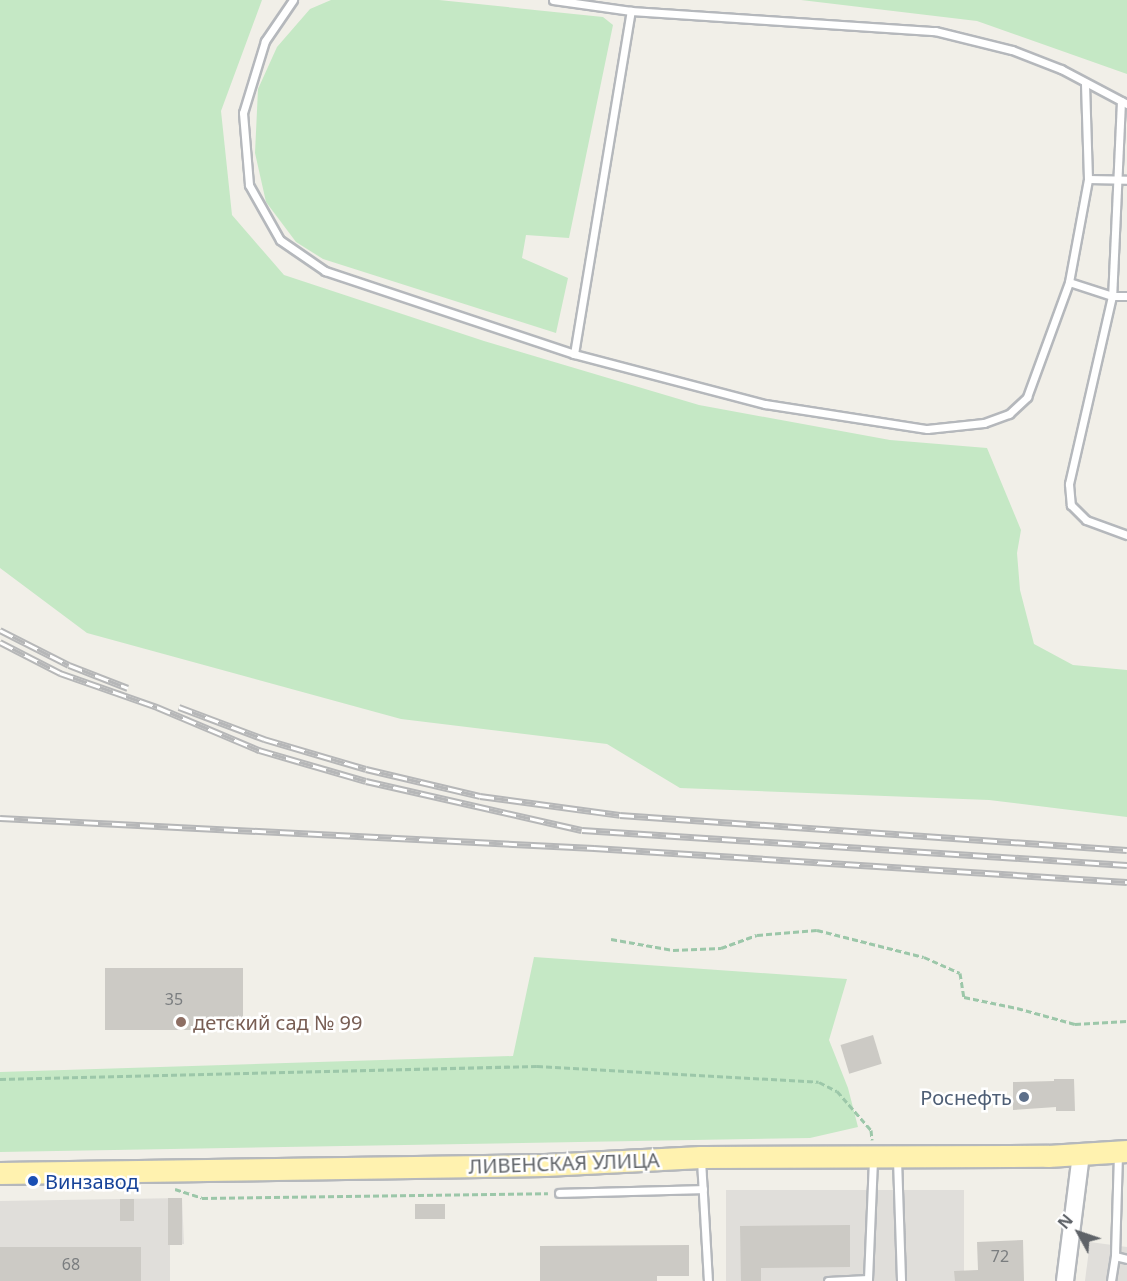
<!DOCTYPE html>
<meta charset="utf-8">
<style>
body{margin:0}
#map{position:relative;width:1127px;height:1281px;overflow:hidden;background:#f1efe8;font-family:"Noto Sans",sans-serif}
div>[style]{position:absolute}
.industrial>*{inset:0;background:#e0deda;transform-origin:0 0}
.green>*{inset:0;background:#c5e8c5}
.building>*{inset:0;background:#cccac5;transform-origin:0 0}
.path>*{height:3px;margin-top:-1.5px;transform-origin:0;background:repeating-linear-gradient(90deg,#9cc7a9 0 6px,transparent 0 9px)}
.roads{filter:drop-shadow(2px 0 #b5b8bc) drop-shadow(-2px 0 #b5b8bc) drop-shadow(0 2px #b5b8bc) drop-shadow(0 -2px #b5b8bc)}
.service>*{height:7px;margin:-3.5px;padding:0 3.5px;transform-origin:3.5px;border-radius:3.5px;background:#fff}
.tertiary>*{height:16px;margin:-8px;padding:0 8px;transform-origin:8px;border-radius:8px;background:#fff}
.primary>*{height:21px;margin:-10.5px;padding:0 10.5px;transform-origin:10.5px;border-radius:10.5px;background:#fff2af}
.rail>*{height:7px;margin-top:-3.5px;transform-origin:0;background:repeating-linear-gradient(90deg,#fff 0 14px,#b6b7b8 0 28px);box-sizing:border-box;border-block:2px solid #b6b7b8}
.dots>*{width:16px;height:16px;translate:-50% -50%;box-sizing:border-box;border:3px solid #fff;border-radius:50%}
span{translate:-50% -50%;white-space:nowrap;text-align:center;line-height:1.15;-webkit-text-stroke:5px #fff;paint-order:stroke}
.number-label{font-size:16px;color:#7a7d7f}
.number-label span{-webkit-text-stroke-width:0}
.education-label{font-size:20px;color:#785e54}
.left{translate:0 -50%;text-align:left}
.service-label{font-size:20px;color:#4e5e75}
.right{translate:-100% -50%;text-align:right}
.street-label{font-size:20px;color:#5f6368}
.transit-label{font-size:20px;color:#164399}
.north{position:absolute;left:1049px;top:1203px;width:60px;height:60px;-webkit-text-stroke:4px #fff;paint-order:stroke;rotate:310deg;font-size:16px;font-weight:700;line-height:24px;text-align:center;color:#5f6368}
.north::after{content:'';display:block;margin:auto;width:21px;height:27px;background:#5f6368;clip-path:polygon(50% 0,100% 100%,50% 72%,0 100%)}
</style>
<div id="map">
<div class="industrial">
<div style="left:726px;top:1190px;width:238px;height:91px"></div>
<div style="clip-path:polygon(182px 1198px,184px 1244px,170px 1245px,170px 1281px,0 1281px,0 1201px)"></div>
<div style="clip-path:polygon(1090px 1242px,1127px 1247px,1127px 1281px,1085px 1281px)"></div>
</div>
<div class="green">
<div style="clip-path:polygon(0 0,262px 0,221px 111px,232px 215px,284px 275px,484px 341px,699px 405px,890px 440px,987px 448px,1021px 530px,1017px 553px,1020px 590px,1034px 644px,1073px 665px,1127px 670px,1127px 817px,989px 800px,680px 788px,607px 744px,401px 719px,87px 633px,0 568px)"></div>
<div style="clip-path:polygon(331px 0,439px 0,603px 17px,613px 25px,569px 238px,526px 235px,522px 258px,568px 278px,556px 333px,323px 259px,296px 242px,266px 202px,255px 153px,258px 89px,277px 47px,310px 9px)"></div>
<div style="clip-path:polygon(801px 0,1127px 0,1127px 74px,977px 21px)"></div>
<div style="clip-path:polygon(534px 957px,847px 979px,829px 1040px,848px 1088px,858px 1127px,810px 1138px,0 1152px,0 1072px,513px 1056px)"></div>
</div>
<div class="building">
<div style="left:105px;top:968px;width:138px;height:62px"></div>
<div style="left:873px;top:1035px;width:30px;height:34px;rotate:73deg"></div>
<div style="clip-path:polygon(1054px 1079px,1074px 1079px,1075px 1111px,1056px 1111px,1056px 1107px,1013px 1110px,1013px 1082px,1054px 1081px)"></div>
<div style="left:168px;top:1198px;width:14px;height:47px"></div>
<div style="left:120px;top:1199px;width:14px;height:22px"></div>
<div style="left:415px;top:1204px;width:30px;height:15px"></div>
<div style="clip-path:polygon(850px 1225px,850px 1267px,761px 1268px,761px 1281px,741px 1281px,740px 1226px)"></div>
<div style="clip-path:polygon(1023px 1240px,1024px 1281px,955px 1281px,954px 1271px,978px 1270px,977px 1242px)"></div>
<div style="clip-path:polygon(689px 1245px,689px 1276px,657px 1276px,657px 1281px,540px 1281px,540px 1246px)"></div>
<div style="left:0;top:1247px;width:141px;height:34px"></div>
</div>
<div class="path">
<div style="left:611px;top:939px;width:63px;rotate:10.1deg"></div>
<div style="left:673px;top:950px;width:48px;rotate:-2.4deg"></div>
<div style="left:721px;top:948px;width:38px;rotate:-20deg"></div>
<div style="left:757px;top:935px;width:60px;rotate:-4.8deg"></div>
<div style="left:817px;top:930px;width:110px;rotate:14.2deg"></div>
<div style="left:924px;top:957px;width:39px;rotate:24deg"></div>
<div style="left:960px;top:973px;width:24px;rotate:81deg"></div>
<div style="left:964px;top:997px;width:54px;rotate:11.7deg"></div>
<div style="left:1017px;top:1008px;width:60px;rotate:15.4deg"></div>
<div style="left:1075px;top:1024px;width:52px;rotate:-3.3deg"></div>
<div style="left:0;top:1079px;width:537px;rotate:-1.39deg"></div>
<div style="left:537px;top:1066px;width:282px;rotate:3.2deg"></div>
<div style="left:819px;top:1082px;width:20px;rotate:27deg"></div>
<div style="left:837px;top:1091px;width:52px;rotate:48.9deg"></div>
<div style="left:871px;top:1130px;width:10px;rotate:84deg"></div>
<div style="left:175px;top:1189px;width:28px;rotate:18deg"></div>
<div style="left:202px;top:1198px;width:346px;rotate:-0.8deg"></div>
</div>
<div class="roads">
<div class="service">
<div style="left:293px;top:0;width:50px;rotate:124.3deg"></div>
<div style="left:265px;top:41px;width:75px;rotate:107deg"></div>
<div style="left:243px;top:113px;width:72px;rotate:85.2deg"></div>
<div style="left:249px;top:185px;width:63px;rotate:60.6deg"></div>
<div style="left:280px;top:240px;width:55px;rotate:34.6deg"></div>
<div style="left:325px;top:271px;width:262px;rotate:18.4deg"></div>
<div style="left:574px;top:354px;width:197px;rotate:14.7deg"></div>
<div style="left:765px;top:404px;width:164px;rotate:8.8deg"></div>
<div style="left:927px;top:429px;width:57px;rotate:-6deg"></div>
<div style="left:984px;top:423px;width:27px;rotate:-20deg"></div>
<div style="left:1009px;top:414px;width:25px;rotate:-43deg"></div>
<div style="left:1027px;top:397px;width:122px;rotate:-69.9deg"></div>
<div style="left:1069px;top:282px;width:45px;rotate:18deg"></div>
<div style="left:1112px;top:296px;width:15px"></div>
<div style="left:553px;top:0;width:79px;rotate:8deg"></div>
<div style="left:631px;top:11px;width:305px;rotate:3.8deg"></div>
<div style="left:935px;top:31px;width:79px;rotate:13.9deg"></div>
<div style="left:1012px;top:50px;width:53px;rotate:21.2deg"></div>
<div style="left:1061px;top:69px;width:75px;rotate:27.9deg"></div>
<div style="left:1121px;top:101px;width:195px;rotate:92.6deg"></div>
<div style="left:1112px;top:296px;width:193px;rotate:102.9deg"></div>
<div style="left:1069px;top:484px;width:21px;rotate:85deg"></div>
<div style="left:1071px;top:505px;width:21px;rotate:45deg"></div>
<div style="left:1086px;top:520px;width:44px;rotate:20.1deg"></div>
<div style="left:1088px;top:179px;width:39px;rotate:1deg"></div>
<div style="left:1069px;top:282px;width:105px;rotate:-79.5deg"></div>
<div style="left:1088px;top:179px;width:96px;rotate:-91.8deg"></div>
<div style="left:574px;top:354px;width:348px;rotate:-80.6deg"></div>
<div style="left:1118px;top:1154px;width:102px;rotate:91.7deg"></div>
<div style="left:1115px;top:1256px;width:12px;rotate:14deg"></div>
<div style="left:897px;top:1159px;width:122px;rotate:88.1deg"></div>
<div style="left:701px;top:1160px;width:121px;rotate:86.7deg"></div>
<div style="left:559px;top:1193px;width:144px;rotate:-1.6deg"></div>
<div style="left:828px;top:1281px;width:40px;rotate:-2.9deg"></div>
<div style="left:868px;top:1279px;width:120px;rotate:-87.6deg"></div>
<div style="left:1111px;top:1281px;width:25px;rotate:-81deg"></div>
</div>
<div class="tertiary">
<div style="left:1065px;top:1281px;width:127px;rotate:-82.8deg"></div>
</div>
<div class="primary">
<div style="left:0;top:1173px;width:545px;rotate:-0.84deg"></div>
<div style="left:545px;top:1165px;width:156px;rotate:-2.9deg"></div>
<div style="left:701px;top:1157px;width:347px;rotate:-0.2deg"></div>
<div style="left:1048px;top:1156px;width:79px;rotate:-3.6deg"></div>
</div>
</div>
<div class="rail">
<div style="left:0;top:630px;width:77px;rotate:26.9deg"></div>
<div style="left:69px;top:665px;width:63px;rotate:21.3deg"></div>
<div style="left:0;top:642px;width:68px;rotate:27.3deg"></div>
<div style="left:60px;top:673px;width:103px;rotate:19.3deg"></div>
<div style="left:157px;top:707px;width:111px;rotate:22.9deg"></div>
<div style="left:259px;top:750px;width:111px;rotate:16.2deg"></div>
<div style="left:366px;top:781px;width:221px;rotate:12.8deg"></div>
<div style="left:582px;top:830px;width:546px;rotate:3.67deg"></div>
<div style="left:179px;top:707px;width:91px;rotate:20.6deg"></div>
<div style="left:264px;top:739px;width:106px;rotate:16.4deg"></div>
<div style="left:366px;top:769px;width:117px;rotate:13.3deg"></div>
<div style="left:480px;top:796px;width:141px;rotate:7.7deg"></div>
<div style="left:620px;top:815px;width:508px;rotate:3.95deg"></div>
<div style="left:0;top:818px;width:595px;rotate:2.89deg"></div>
<div style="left:594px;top:848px;width:534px;rotate:3.65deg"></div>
</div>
<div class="dots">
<div style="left:181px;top:1022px;background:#8d6e63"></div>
<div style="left:1024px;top:1097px;background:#5c6f8a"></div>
<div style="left:33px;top:1181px;background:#1a4fb4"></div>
</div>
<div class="number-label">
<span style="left:174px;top:999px">35</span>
<span style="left:1000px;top:1256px">72</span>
<span style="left:71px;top:1264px">68</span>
</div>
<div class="education-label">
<span class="left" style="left:193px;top:1022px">детский сад № 99</span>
</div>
<div class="service-label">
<span class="right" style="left:1012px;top:1097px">Роснефть</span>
</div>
<div class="street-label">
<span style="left:564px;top:1163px;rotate:-2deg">ЛИВЕНСКАЯ УЛИЦА</span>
</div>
<div class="transit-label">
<span class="left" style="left:45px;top:1181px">Винзавод</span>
</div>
<div class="north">N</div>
</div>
